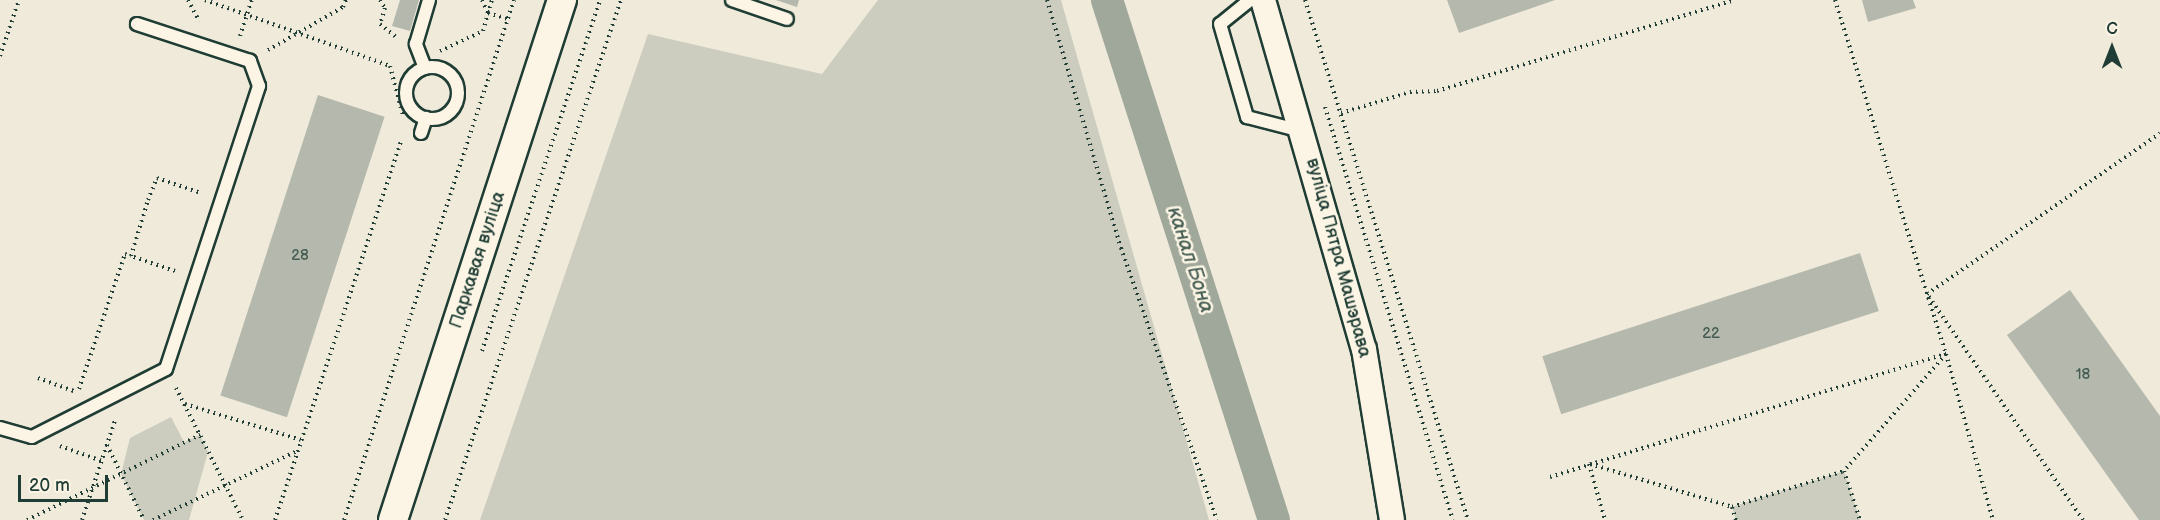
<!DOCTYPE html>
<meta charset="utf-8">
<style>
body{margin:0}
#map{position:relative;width:2160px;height:520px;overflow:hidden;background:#efeada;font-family:"Balsamiq Sans",sans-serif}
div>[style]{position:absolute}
.green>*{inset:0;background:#cccdbf}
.canal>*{height:32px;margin:-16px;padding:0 16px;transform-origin:16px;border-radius:16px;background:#9fa89a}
.building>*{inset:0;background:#b5b9ad;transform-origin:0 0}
.path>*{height:4px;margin-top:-2px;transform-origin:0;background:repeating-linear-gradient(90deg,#1f3d34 0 1.5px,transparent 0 6px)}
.roads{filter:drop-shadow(2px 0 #1f3d34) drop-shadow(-2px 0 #1f3d34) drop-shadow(0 2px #1f3d34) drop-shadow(0 -2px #1f3d34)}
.service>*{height:12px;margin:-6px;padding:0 6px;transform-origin:6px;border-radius:6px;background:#fcf5e5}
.service>.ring{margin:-6px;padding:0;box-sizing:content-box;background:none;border:12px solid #fcf5e5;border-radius:50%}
.minor>*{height:24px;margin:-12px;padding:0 12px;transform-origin:12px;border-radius:12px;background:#fcf5e5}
.tertiary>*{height:28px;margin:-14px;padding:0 14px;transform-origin:14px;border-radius:14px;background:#fcf5e5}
span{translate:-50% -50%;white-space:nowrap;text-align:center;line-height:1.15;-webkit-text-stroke:5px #fcf5e5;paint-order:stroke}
.number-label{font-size:15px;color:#445c52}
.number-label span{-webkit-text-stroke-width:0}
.street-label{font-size:18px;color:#1f3d34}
.water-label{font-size:20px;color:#455d53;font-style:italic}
.north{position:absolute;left:2082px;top:18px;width:60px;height:60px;-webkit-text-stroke:4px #fcf5e5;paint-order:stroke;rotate:0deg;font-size:16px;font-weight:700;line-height:24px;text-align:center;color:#1f3d34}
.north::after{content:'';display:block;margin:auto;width:21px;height:27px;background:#1f3d34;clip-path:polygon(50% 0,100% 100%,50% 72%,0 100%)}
.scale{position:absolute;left:18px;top:475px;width:90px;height:27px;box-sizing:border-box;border:3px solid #1f3d34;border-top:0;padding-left:8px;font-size:18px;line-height:21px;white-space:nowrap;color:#1f3d34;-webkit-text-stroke:4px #fcf5e5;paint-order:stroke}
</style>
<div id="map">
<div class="green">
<div style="clip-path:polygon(878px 0,1061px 0,1209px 520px,480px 520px,648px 34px,822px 74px)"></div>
<div style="clip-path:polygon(171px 417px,184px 442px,200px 435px,208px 452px,189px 520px,144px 520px,121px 474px,130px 438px)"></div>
<div style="clip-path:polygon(1844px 471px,1860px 520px,1736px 520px,1732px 507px)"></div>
</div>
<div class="canal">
<div style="left:1107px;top:0;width:546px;rotate:72.2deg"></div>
</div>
<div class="building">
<div style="clip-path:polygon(400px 0,419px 0,410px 31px,392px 26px)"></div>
<div style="clip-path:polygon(776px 0,799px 0,797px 7px)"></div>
<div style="clip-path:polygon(1447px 0,1555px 0,1459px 33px)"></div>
<div style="clip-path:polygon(1862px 0,1913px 0,1916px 8px,1868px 22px)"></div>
<div style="left:318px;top:95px;width:70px;height:316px;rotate:18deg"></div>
<div style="left:1860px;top:253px;width:61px;height:334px;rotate:72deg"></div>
<div style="clip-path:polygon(2070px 290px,2160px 416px,2160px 520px,2139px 520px,2007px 335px)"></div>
</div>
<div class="path">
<div style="left:188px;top:0;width:24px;rotate:62deg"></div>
<div style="left:205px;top:0;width:196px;rotate:19.6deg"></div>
<div style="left:390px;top:66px;width:52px;rotate:75.4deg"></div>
<div style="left:380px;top:0;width:9px;rotate:58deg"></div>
<div style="left:385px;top:8px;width:17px;rotate:107deg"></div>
<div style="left:380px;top:24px;width:22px;rotate:39deg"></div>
<div style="left:482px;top:0;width:14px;rotate:65deg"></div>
<div style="left:488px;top:13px;width:21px;rotate:17deg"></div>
<div style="left:1047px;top:0;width:259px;rotate:73.4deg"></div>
<div style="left:1121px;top:248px;width:288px;rotate:70.6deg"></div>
<div style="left:1305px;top:0;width:545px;rotate:72.6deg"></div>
<div style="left:1835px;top:0;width:371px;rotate:72.6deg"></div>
<div style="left:1946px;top:354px;width:155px;rotate:131.1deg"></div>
<div style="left:240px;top:36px;width:38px;rotate:-72deg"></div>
<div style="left:268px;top:50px;width:86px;rotate:-29.8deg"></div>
<div style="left:343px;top:7px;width:8px;rotate:-67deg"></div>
<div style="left:440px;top:51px;width:47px;rotate:-24.9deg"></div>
<div style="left:483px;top:31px;width:32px;rotate:-74deg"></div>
<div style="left:0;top:56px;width:59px;rotate:-71.3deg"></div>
<div style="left:1325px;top:107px;width:432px;rotate:72.8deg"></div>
<div style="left:1341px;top:113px;width:72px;rotate:-16.9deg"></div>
<div style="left:1410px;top:92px;width:27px;rotate:-2deg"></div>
<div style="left:1437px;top:91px;width:312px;rotate:-17deg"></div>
<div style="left:175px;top:271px;width:46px;rotate:-161.2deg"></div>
<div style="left:131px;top:256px;width:59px;rotate:-73.1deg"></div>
<div style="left:148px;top:200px;width:24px;rotate:-68deg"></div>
<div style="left:157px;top:178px;width:46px;rotate:18.8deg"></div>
<div style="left:482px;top:351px;width:370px;rotate:-71.4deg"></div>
<div style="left:38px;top:378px;width:38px;rotate:20deg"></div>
<div style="left:176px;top:388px;width:148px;rotate:63.1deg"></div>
<div style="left:79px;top:389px;width:143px;rotate:-71.2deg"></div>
<div style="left:125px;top:254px;width:6px;rotate:18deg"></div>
<div style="left:185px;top:404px;width:121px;rotate:17.2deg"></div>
<div style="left:107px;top:445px;width:84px;rotate:63.7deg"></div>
<div style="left:60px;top:446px;width:45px;rotate:19.7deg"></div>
<div style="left:1589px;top:464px;width:58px;rotate:74.1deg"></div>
<div style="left:1590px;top:464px;width:148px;rotate:16.8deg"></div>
<div style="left:1732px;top:507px;width:118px;rotate:-17.8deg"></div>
<div style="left:1844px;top:471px;width:52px;rotate:71.9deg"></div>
<div style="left:1550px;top:477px;width:415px;rotate:-17.3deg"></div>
<div style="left:1946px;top:354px;width:173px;rotate:74.2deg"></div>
<div style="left:1732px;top:507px;width:14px;rotate:73deg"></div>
<div style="left:27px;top:520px;width:193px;rotate:-26.2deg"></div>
<div style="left:82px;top:520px;width:105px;rotate:-71.7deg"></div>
<div style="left:153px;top:520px;width:160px;rotate:-25.6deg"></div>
<div style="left:275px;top:520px;width:399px;rotate:-71.6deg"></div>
<div style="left:344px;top:520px;width:547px;rotate:-71.9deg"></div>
<div style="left:445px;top:520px;width:549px;rotate:-71.3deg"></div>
<div style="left:2083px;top:520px;width:275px;rotate:-124.6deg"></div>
<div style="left:1927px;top:294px;width:283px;rotate:-34.6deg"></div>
</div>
<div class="roads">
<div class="service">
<div style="left:732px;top:0;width:58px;rotate:19.1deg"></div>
<div style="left:1250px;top:0;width:38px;rotate:141deg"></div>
<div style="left:1220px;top:24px;width:97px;rotate:73.8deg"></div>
<div style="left:1247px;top:117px;width:56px;rotate:14.5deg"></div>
<div class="ring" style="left:406px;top:67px;width:40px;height:40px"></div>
<div style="left:425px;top:68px;width:26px;rotate:-111deg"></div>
<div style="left:416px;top:44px;width:46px;rotate:-73.5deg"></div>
<div style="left:421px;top:133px;width:16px;rotate:-72deg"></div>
<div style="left:0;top:428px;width:33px;rotate:16deg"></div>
<div style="left:32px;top:437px;width:150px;rotate:-26.9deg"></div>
<div style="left:166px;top:369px;width:298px;rotate:-71.8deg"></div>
<div style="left:259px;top:86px;width:27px;rotate:-110deg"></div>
<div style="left:250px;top:61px;width:119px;rotate:-161.9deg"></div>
</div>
<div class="minor">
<div style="left:1263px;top:0;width:363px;rotate:73.9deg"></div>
<div style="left:1364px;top:349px;width:173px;rotate:80.7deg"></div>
</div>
<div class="tertiary">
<div style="left:393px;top:520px;width:547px;rotate:-72deg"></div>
</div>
</div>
<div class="number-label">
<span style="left:300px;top:256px">28</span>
<span style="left:1711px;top:334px">22</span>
<span style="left:2083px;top:375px">18</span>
</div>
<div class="street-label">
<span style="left:1338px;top:258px;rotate:75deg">вуліца Пятра Машэрава</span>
<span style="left:478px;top:260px;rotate:-72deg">Паркавая вуліца</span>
</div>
<div class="water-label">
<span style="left:1190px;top:260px;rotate:72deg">канал Бона</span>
</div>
<div class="north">С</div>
<div class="scale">20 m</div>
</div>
